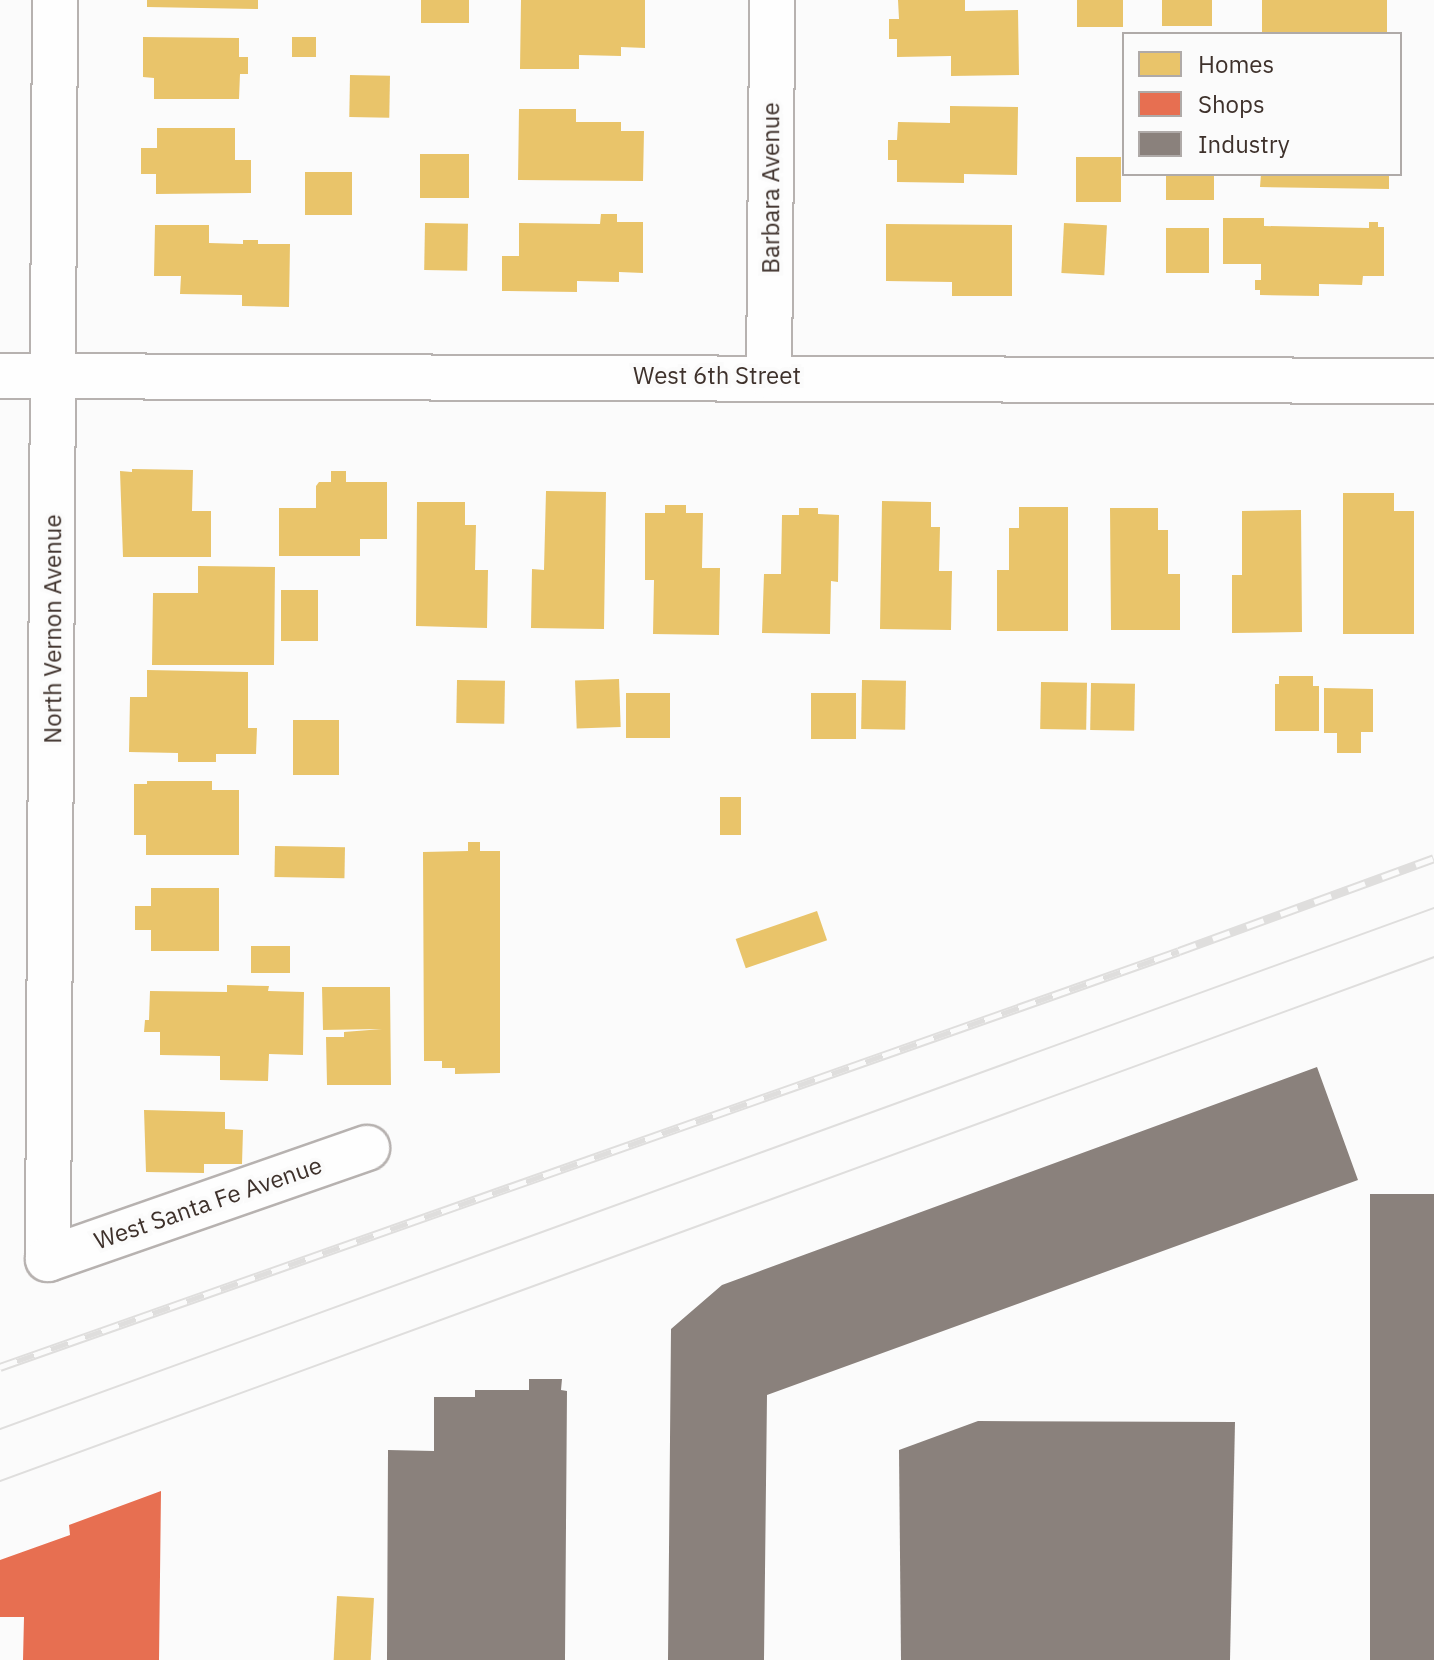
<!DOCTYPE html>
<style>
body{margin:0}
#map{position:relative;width:1434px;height:1660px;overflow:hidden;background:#fbfbfb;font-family:"IBM Plex Sans",sans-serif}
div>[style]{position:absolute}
.homes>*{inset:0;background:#e9c46a;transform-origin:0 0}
.shops>*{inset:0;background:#e76f51}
.industry>*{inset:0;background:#8a817c;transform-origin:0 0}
.roads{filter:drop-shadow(2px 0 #b7b2b0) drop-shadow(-2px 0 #b7b2b0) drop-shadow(0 2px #b7b2b0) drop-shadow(0 -2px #b7b2b0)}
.street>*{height:44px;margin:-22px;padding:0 22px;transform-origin:22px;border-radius:22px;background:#fefefe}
.tram>*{height:2px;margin:-1px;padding:0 1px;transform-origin:1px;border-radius:1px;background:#dfdedd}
.rail>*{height:9px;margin-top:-4.5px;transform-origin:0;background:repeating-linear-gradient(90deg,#fbfbfb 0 18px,#dfdedd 0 36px);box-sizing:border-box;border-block:2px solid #dfdedd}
span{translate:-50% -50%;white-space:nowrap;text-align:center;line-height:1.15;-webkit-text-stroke:8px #fbfbfb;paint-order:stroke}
.street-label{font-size:24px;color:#3e312b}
.legend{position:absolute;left:1122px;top:32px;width:280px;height:144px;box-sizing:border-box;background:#fbfbfb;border:2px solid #afaaa8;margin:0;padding:10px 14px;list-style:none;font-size:24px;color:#3e312b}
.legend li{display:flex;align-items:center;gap:16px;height:40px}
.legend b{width:40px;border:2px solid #afaaa8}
</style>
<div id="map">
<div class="homes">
<div style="clip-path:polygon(147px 0,258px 0,258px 9px,147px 7px)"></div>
<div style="left:421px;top:0;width:48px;height:23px"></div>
<div style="clip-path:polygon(521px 0,645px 0,645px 48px,621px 47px,621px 56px,579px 55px,579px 69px,520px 69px)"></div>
<div style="clip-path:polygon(898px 0,965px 0,965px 11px,1018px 10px,1019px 75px,951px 76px,951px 56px,897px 57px,897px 39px,889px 39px,889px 19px,899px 19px)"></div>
<div style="left:1077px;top:0;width:46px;height:27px"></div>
<div style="left:1162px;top:0;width:50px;height:26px"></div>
<div style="left:1262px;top:0;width:125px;height:34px"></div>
<div style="clip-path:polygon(143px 37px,239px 38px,239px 57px,248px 57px,248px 74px,240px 74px,239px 99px,154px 99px,154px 78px,143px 77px)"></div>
<div style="left:292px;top:37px;width:24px;height:20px"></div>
<div style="left:350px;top:75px;width:40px;height:42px;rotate:1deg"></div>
<div style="clip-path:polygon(950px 106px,1018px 107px,1017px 175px,964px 174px,964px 183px,897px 182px,897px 160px,888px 160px,888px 140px,897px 140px,898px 122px,950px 123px)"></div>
<div style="clip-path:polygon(519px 109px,576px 109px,576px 122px,621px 122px,621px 131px,644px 131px,643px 181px,518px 180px)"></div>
<div style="clip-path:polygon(157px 128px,235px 128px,235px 160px,251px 160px,251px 193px,156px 194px,156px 174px,141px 174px,141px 148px,157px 148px)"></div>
<div style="left:420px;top:154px;width:49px;height:44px"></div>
<div style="left:1076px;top:157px;width:45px;height:45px"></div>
<div style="left:305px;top:172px;width:47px;height:43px"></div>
<div style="left:1166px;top:174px;width:48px;height:26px"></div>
<div style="clip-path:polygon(1261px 174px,1389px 174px,1389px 189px,1260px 187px)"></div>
<div style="clip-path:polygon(601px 214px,617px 214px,617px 222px,643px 222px,643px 273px,619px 272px,619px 282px,577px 281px,577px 292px,502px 291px,502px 256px,519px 256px,519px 223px,600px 224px)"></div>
<div style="clip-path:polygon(1223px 218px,1264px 218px,1264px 226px,1369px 228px,1369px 222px,1378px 222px,1378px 227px,1384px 227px,1384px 276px,1363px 276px,1362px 285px,1319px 284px,1319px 296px,1260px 295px,1260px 290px,1255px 290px,1255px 280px,1261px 280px,1261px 264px,1223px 264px)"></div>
<div style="left:425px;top:223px;width:43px;height:47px;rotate:1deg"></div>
<div style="left:1064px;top:223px;width:43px;height:50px;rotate:3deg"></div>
<div style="clip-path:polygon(886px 224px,1012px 225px,1012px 296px,952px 296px,952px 282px,886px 281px)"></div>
<div style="clip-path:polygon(155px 225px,209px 225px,209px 243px,243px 244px,243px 240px,258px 240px,258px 244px,290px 244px,289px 307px,242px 306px,242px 295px,180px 294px,181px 276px,154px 276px)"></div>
<div style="left:1166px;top:228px;width:43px;height:45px"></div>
<div style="clip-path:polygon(132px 469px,193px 470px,192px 511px,211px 511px,211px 557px,123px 557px,120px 471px,132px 472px)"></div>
<div style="clip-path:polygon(331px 471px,346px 471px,346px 482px,387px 482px,387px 539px,360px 539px,360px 556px,279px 556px,279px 508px,316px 508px,316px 486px,319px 482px,331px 482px)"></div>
<div style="clip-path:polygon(546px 491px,606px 492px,604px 629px,531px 628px,532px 569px,544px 570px)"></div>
<div style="clip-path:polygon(1343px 493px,1394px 493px,1394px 511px,1414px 511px,1414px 634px,1343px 634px)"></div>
<div style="clip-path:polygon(882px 501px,931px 502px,931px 527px,940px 527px,939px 571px,952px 571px,951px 630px,880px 629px)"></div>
<div style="clip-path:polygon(417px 502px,465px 502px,465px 525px,476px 525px,475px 570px,488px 570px,487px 628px,416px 626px)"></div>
<div style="clip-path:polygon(665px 505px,686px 505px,686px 513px,703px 513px,702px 568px,720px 568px,719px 635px,653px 634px,654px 580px,645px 580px,645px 513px,665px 513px)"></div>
<div style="clip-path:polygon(1019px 507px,1068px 507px,1068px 631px,997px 631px,997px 570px,1009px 570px,1009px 528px,1019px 528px)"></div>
<div style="clip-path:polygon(799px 508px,818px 508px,818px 514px,839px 515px,838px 582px,831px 581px,830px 634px,762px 633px,764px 574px,781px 574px,782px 515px,799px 515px)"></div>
<div style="clip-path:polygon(1110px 508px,1158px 508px,1158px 530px,1168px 530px,1168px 574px,1180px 574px,1180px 630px,1111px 630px)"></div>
<div style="clip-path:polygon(1301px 510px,1302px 632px,1232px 633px,1232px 575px,1242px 575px,1242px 511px)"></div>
<div style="clip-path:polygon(198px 566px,275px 567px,274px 665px,152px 665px,153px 593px,198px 593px)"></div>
<div style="left:281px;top:590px;width:37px;height:51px"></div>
<div style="clip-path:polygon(147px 670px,248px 672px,248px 728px,257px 728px,256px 754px,216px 754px,216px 762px,178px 762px,178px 753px,129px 752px,130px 697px,147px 697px)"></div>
<div style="clip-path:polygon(1279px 676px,1313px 676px,1313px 686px,1319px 686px,1319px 731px,1275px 731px,1275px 684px,1279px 684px)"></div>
<div style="left:619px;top:679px;width:48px;height:44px;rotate:88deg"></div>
<div style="left:457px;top:680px;width:48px;height:43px;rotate:1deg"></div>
<div style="left:862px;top:680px;width:44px;height:49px;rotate:1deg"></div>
<div style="left:1041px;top:682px;width:46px;height:47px;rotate:1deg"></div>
<div style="left:1091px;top:683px;width:44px;height:47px;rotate:1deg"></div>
<div style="clip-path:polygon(1324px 688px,1373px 689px,1373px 732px,1361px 732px,1361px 753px,1337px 753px,1337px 733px,1324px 733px)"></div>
<div style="left:626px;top:693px;width:44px;height:45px"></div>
<div style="left:811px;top:693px;width:45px;height:46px"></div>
<div style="left:293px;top:720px;width:46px;height:55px"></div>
<div style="clip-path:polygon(147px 781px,212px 781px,212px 790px,239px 790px,239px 855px,146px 855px,146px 835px,134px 835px,134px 784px,147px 784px)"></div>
<div style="left:720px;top:797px;width:21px;height:38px"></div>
<div style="clip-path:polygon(468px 842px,480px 842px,480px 851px,500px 851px,500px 1073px,455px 1074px,455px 1068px,442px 1068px,442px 1061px,424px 1061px,423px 852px,468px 851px)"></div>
<div style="left:275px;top:846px;width:70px;height:31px;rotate:1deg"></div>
<div style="clip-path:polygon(151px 888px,219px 888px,219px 951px,151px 951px,151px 930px,135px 930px,135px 906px,151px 906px)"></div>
<div style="left:817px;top:911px;width:31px;height:86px;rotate:71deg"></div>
<div style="left:251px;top:946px;width:39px;height:27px"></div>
<div style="clip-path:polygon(227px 985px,269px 986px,268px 991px,304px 992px,303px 1055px,269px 1054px,268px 1081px,220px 1080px,220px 1056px,160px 1055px,160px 1032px,144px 1032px,145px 1020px,149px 1020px,150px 991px,227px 992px)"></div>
<div style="clip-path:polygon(322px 987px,390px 987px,391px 1085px,327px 1085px,326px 1037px,344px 1037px,344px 1032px,382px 1029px,323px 1030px)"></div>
<div style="clip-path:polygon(144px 1110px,225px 1112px,225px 1129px,243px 1130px,242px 1164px,204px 1164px,204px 1173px,146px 1172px)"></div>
<div style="left:337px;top:1596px;width:37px;height:64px;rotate:3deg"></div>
</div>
<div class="shops">
<div style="clip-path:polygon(161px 1491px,159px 1660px,23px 1660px,24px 1617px,0 1617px,0 1560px,70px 1535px,69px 1525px)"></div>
</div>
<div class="industry">
<div style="clip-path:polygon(1317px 1067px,1358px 1180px,767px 1395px,764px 1660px,668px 1660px,671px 1329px,722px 1285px)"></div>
<div style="left:1370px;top:1194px;width:64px;height:466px"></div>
<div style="clip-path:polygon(529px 1379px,562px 1379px,561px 1390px,567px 1391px,565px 1660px,387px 1660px,388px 1450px,434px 1451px,434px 1397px,475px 1397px,475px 1390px,529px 1390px)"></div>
<div style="clip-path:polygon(978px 1421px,1235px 1422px,1230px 1660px,901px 1660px,899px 1450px)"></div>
</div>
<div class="roads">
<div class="street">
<div style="left:55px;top:0;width:1259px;rotate:90.32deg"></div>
<div style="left:48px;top:1259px;width:338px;rotate:-19.2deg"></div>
<div style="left:0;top:376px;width:1434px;rotate:0.2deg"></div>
<div style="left:769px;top:376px;width:376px;rotate:-89.5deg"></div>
</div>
</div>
<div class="tram">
<div style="left:0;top:1429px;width:1526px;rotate:-19.97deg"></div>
<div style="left:0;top:1481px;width:1527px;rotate:-20.07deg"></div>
</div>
<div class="rail">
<div style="left:0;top:1367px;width:1250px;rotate:-19.43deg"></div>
<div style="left:1179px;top:951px;width:271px;rotate:-20deg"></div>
</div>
<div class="street-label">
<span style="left:771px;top:188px;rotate:-90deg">Barbara Avenue</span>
<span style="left:717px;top:376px">West 6th Street</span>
<span style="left:53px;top:629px;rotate:-90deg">North Vernon Avenue</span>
<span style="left:208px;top:1203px;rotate:-19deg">West Santa Fe Avenue</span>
</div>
<ul class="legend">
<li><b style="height:22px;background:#e9c46a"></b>Homes</li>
<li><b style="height:22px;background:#e76f51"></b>Shops</li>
<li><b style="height:22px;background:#8a817c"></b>Industry</li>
</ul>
</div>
